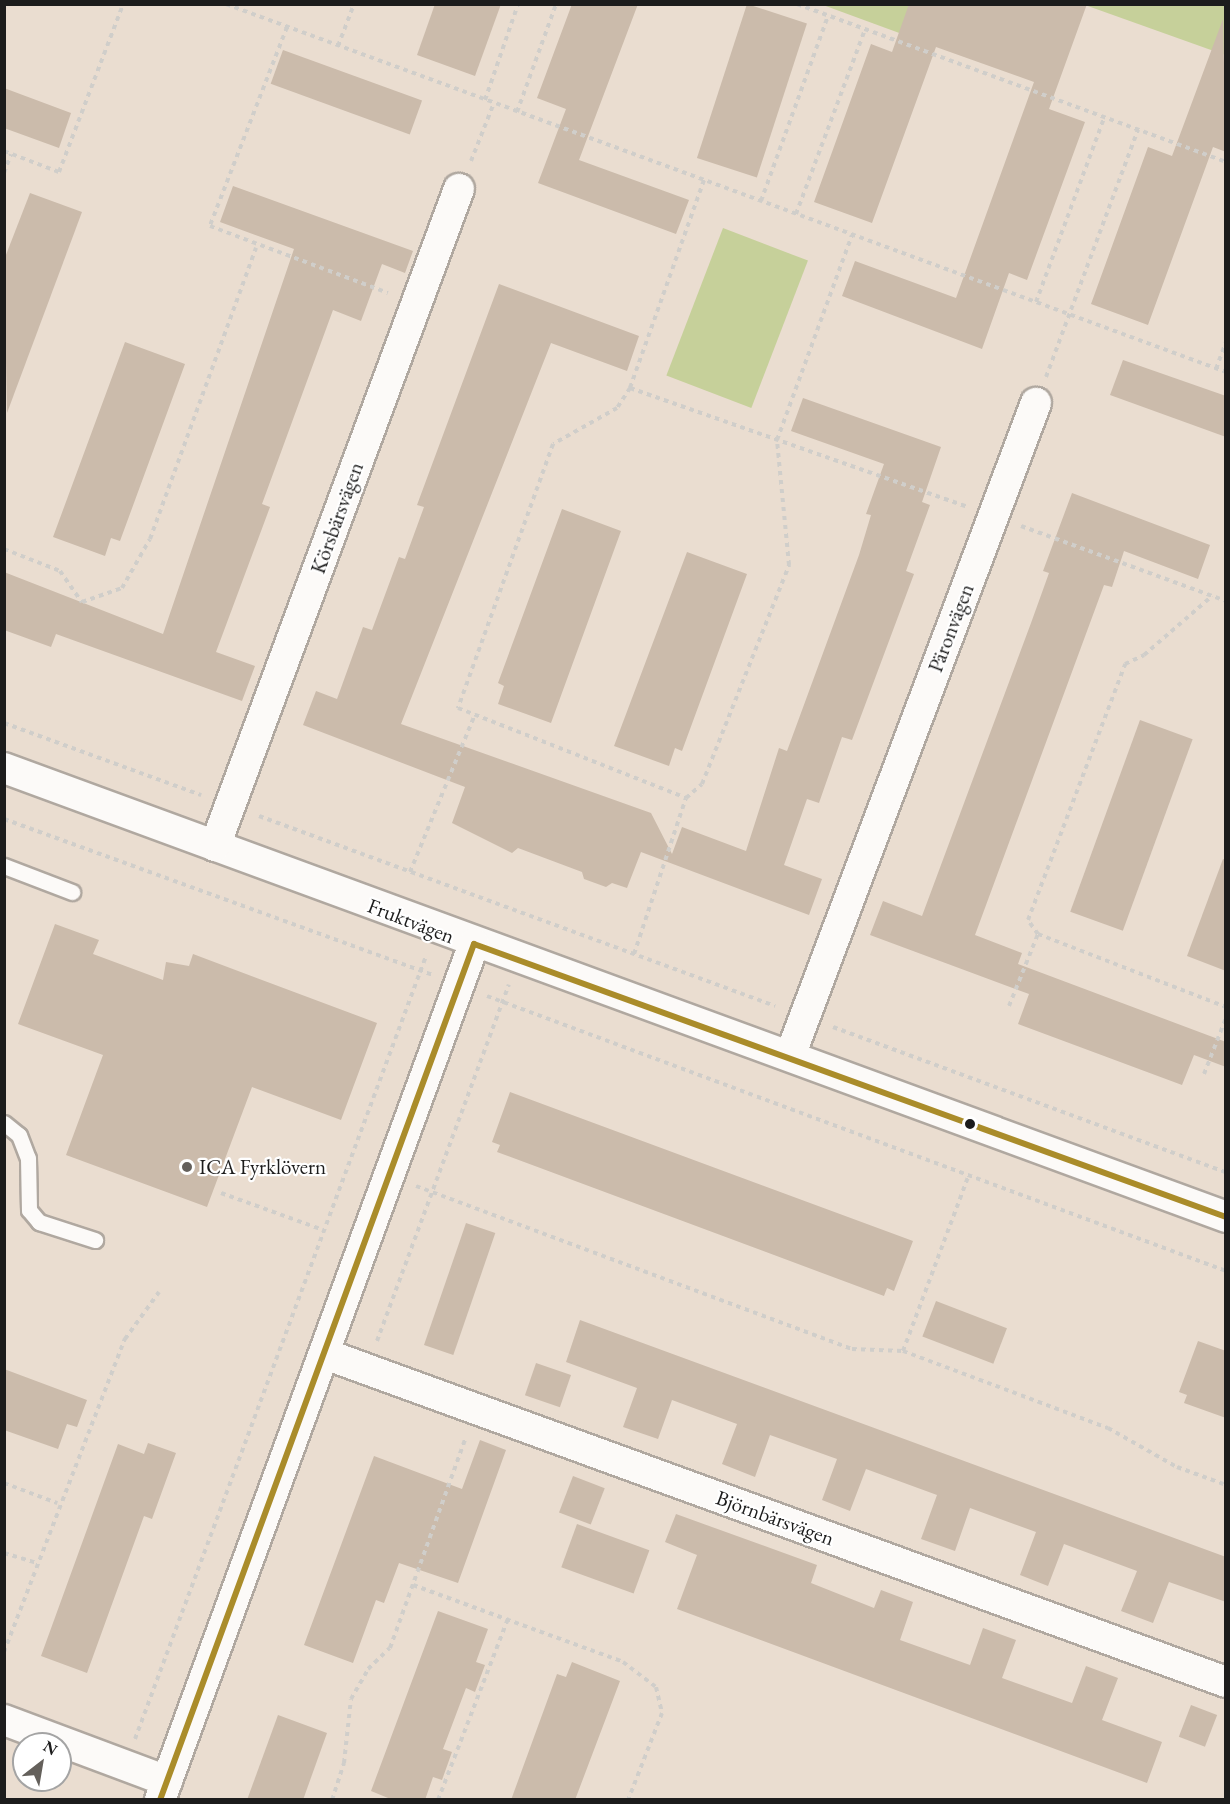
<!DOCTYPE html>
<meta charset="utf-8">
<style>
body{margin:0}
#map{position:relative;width:1230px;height:1804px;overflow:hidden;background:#eaddd0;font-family:"EB Garamond",serif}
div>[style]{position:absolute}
.green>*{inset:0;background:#c6d09a;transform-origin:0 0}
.building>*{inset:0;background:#cbbbab;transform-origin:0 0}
.path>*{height:4px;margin-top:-2px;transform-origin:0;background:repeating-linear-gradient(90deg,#d0ceca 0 4.5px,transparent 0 9px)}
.roads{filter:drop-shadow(2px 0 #b0a8a0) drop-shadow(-2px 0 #b0a8a0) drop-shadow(0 2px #b0a8a0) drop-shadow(0 -2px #b0a8a0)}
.service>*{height:15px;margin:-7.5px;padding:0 7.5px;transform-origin:7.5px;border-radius:7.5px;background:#fcfaf8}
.minor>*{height:30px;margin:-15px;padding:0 15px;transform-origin:15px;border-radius:15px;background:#fcfaf8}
.bus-1>*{height:6px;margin:-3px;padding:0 3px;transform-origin:3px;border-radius:3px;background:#aa8c2a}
.dots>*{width:16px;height:16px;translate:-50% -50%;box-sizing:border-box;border:3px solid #fff;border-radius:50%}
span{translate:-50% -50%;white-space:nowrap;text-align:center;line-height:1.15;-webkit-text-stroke:4.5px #fff;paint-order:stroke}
.street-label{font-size:21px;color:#1c1c1c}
.poi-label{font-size:21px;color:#1c1c1c}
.left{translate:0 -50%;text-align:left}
.frame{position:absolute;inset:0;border:6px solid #1c1c1c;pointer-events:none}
.north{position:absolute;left:12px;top:1732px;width:60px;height:60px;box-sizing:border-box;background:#fff;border:2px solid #a4a4a4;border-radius:50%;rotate:31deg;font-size:16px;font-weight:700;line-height:24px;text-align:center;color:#1c1c1c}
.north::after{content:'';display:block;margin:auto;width:21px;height:27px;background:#64605b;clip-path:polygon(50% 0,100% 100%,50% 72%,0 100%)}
</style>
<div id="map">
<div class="green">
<div style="clip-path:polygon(823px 5px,909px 5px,902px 34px)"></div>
<div style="clip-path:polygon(1085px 5px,1225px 5px,1225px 55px)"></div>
<div style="left:723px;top:228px;width:91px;height:158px;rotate:21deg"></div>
</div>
<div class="building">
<div style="clip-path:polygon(435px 4px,501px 4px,475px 76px,417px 55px)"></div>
<div style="clip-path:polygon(572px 4px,638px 4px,579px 160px,689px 200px,676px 234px,538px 183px,566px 109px,537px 98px)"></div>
<div style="left:747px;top:4px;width:63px;height:162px;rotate:18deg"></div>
<div style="clip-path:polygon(909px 4px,1087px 4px,1049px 109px,1085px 122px,1027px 280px,1009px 273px,982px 349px,842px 296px,855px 261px,956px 298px,1034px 82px,936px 47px,872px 223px,814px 202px,871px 44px,892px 52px)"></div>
<div style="clip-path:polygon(1223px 19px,1226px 152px,1213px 147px,1148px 325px,1091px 304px,1148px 147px,1172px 156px)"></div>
<div style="left:283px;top:50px;width:148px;height:36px;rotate:20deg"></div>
<div style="clip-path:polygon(4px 88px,71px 113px,59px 148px,4px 128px)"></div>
<div style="clip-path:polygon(233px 186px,413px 251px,405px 273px,382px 264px,361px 321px,333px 310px,262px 504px,270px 507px,216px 652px,255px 666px,242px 701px,56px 634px,51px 647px,4px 630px,4px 572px,163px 634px,294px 249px,220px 222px)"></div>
<div style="clip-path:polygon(30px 193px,82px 212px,7px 413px,4px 260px)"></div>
<div style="clip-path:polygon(499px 284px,639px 336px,627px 371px,551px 343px,401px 724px,651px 813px,672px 854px,682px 827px,746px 851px,779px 748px,787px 751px,859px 555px,871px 515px,866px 514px,884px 464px,791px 431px,803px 398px,941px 447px,922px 502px,930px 505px,906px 571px,914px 574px,852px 740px,842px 737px,819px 803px,807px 799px,784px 865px,822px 879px,809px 915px,641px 852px,627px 888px,612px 883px,606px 887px,584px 879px,582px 872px,518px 848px,512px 853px,452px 823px,465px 787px,303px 725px,316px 691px,337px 699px,363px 627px,372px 630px,399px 557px,405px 559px,424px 507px,417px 505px)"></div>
<div style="clip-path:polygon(125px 342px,185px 364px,120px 541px,111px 538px,105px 556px,53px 537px)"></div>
<div style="clip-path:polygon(1123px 360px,1226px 396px,1226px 437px,1110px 395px)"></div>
<div style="clip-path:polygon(1072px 493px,1210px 545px,1198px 579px,1124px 551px,1112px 587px,1104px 585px,975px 935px,1022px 953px,1018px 964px,1226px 1042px,1226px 1067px,1194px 1055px,1182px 1085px,1018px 1024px,1029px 994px,870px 935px,883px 901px,922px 916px,1031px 623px,1049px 573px,1043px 571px)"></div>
<div style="clip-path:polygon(562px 509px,621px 531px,551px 723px,498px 704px,504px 686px,498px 683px)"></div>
<div style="clip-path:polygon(687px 552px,747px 574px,682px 751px,675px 748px,669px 766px,614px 746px)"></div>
<div style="left:1140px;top:720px;width:56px;height:204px;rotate:20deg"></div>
<div style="clip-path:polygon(1223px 859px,1226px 860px,1226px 971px,1187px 956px)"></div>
<div style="clip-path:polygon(55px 924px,99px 940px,93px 954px,163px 980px,166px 962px,189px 966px,193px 954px,377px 1023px,341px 1120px,252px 1087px,207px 1207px,66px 1155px,103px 1055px,18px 1024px)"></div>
<div style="clip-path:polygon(510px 1092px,913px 1241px,894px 1291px,887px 1288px,884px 1296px,497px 1152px,500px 1145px,492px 1142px)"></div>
<div style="left:466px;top:1223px;width:31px;height:129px;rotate:19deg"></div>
<div style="left:936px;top:1301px;width:76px;height:38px;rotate:21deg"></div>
<div style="clip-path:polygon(580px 1320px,1226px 1557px,1226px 1602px,1169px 1582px,1153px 1623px,1121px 1611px,1137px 1571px,1064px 1544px,1048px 1586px,1020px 1575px,1036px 1532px,970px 1508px,955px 1551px,921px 1539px,937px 1495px,866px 1469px,850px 1511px,822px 1500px,837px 1459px,770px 1435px,755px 1477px,722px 1464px,737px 1424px,672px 1400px,658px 1439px,623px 1427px,637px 1388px,566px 1362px)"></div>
<div style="clip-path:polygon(1198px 1341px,1226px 1351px,1226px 1418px,1184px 1403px,1187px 1395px,1179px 1392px)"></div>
<div style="left:536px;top:1363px;width:37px;height:34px;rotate:19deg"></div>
<div style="clip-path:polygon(4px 1369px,87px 1400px,77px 1427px,67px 1424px,58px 1449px,4px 1430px)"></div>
<div style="clip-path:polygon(480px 1440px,506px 1450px,458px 1583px,399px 1563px,384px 1603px,376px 1600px,353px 1663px,304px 1645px,374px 1456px,462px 1489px)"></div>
<div style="clip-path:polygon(148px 1443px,176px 1453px,152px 1519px,144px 1516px,87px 1673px,41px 1656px,118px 1444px,144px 1454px)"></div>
<div style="left:573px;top:1476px;width:34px;height:39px;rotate:21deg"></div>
<div style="clip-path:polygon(676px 1514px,817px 1565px,811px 1583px,874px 1608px,881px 1590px,913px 1602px,900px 1640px,970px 1665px,983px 1628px,1016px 1640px,1002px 1678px,1072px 1703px,1086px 1666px,1118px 1678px,1102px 1720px,1162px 1742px,1147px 1783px,677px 1609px,697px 1555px,665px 1542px)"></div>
<div style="left:577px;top:1524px;width:77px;height:46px;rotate:20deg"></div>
<div style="clip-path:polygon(438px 1611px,488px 1629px,476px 1662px,485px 1665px,475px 1692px,466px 1688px,443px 1749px,452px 1752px,442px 1780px,433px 1777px,425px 1800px,393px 1800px,371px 1791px)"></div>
<div style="clip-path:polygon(572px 1662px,620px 1681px,575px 1800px,511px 1800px,557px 1674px,566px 1677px)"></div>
<div style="left:1191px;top:1705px;width:28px;height:34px;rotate:21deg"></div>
<div style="clip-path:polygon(278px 1715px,327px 1733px,303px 1800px,247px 1800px)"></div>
</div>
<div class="path">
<div style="left:226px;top:4px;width:1066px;rotate:20.2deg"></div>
<div style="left:797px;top:4px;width:457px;rotate:20.2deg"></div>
<div style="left:287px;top:27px;width:213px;rotate:111.2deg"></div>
<div style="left:210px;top:226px;width:190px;rotate:20.6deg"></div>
<div style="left:338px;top:46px;width:45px;rotate:-69.1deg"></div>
<div style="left:485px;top:100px;width:102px;rotate:-71deg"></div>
<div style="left:517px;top:112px;width:115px;rotate:-70.1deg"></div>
<div style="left:4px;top:151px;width:59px;rotate:20.9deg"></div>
<div style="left:59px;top:172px;width:180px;rotate:-69.1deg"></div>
<div style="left:471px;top:161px;width:62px;rotate:-68.4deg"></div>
<div style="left:4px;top:173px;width:20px;rotate:-70deg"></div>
<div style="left:704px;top:180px;width:221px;rotate:109.6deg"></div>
<div style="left:630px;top:388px;width:24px;rotate:123deg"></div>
<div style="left:617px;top:408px;width:73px;rotate:150.6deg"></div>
<div style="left:553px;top:444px;width:281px;rotate:109.8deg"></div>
<div style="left:458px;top:708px;width:245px;rotate:21.5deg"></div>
<div style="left:686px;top:798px;width:21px;rotate:-41deg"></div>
<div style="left:702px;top:784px;width:236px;rotate:-68.3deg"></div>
<div style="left:789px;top:565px;width:126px;rotate:-95.5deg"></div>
<div style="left:777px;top:440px;width:218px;rotate:-69.9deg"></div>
<div style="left:761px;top:201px;width:197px;rotate:-70.1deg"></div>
<div style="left:796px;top:214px;width:197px;rotate:-69.5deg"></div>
<div style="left:1036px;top:302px;width:196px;rotate:-69.7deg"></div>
<div style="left:1216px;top:369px;width:30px;rotate:-70deg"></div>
<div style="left:1046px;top:377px;width:264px;rotate:-69.6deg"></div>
<div style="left:630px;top:388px;width:356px;rotate:19.4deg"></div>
<div style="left:1021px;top:526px;width:218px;rotate:20.1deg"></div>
<div style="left:4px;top:549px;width:60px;rotate:21.4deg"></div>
<div style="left:60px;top:571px;width:38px;rotate:55deg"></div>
<div style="left:82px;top:602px;width:42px;rotate:-19.3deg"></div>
<div style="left:122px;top:588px;width:56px;rotate:-60.3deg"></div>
<div style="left:150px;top:539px;width:310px;rotate:-70deg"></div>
<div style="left:4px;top:723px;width:210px;rotate:20.1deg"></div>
<div style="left:259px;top:816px;width:550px;rotate:20.21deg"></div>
<div style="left:4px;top:819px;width:456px;rotate:20deg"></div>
<div style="left:410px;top:872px;width:171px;rotate:-67.6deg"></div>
<div style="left:1038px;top:934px;width:17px;rotate:-126deg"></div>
<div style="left:1028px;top:920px;width:274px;rotate:-69.2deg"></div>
<div style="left:1125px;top:664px;width:21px;rotate:-25deg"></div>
<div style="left:1144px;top:655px;width:90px;rotate:-40.9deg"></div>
<div style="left:634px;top:954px;width:164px;rotate:-71.6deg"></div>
<div style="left:487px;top:996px;width:789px;rotate:20.41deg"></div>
<div style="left:1009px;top:1006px;width:78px;rotate:-68.1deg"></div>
<div style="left:1038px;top:934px;width:202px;rotate:21.2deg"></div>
<div style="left:833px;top:1027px;width:419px;rotate:20.3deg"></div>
<div style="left:1204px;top:1074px;width:60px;rotate:-68.6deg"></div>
<div style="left:416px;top:1186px;width:465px;rotate:20.5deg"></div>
<div style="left:852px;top:1349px;width:51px;rotate:2.2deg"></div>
<div style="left:903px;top:1351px;width:219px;rotate:20.6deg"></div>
<div style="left:1108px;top:1428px;width:79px;rotate:29.5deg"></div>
<div style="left:1177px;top:1467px;width:52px;rotate:20.2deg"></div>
<div style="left:221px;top:1193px;width:109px;rotate:19.9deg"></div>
<div style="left:377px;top:1341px;width:380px;rotate:-69.7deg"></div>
<div style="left:903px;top:1351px;width:186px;rotate:-69.5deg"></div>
<div style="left:4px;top:1483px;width:57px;rotate:20.7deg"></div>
<div style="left:4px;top:1553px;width:34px;rotate:17deg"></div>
<div style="left:413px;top:1585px;width:224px;rotate:20.1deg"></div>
<div style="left:623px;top:1662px;width:41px;rotate:37.1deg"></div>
<div style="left:656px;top:1687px;width:27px;rotate:77deg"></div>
<div style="left:662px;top:1713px;width:93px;rotate:111.3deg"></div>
<div style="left:4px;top:1652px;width:336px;rotate:-68.9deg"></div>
<div style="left:125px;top:1339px;width:58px;rotate:-54.1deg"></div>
<div style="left:135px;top:1739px;width:835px;rotate:-69.61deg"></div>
<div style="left:332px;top:1800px;width:39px;rotate:-72deg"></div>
<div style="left:344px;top:1763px;width:64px;rotate:-83.8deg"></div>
<div style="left:351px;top:1699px;width:34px;rotate:-60deg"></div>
<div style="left:368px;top:1669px;width:30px;rotate:-44deg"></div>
<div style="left:390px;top:1648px;width:224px;rotate:-70.2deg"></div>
<div style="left:438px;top:1800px;width:194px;rotate:-68.9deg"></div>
</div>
<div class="roads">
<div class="service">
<div style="left:4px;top:866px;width:73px;rotate:20.9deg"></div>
<div style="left:4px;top:1123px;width:19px;rotate:39deg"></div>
<div style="left:19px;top:1135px;width:25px;rotate:69deg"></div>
<div style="left:28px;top:1158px;width:52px;rotate:88.9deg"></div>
<div style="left:29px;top:1210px;width:16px;rotate:50deg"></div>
<div style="left:39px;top:1222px;width:59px;rotate:17.8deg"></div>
</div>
<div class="minor">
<div style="left:4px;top:768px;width:1302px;rotate:20.17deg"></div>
<div style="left:215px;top:846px;width:701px;rotate:-69.63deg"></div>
<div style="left:790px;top:1056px;width:698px;rotate:-69.36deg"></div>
<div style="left:325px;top:1354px;width:959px;rotate:20deg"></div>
<div style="left:4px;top:1720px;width:174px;rotate:20.5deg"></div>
<div style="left:160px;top:1800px;width:912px;rotate:-69.86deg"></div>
</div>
</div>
<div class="bus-1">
<div style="left:474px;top:944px;width:800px;rotate:19.95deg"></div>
<div style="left:160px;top:1800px;width:912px;rotate:-69.86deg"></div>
</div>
<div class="dots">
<div style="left:970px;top:1124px;background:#1c1c1c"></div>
<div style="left:187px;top:1167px;background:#64605b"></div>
</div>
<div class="street-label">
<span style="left:337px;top:518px;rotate:-70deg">Körsbärsvägen</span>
<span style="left:951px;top:628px;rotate:-69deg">Päronvägen</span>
<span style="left:411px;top:921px;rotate:21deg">Fruktvägen</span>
<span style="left:775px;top:1518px;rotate:20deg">Björnbärsvägen</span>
</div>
<div class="poi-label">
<span class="left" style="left:199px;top:1167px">ICA Fyrklövern</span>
</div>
<div class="frame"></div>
<div class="north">N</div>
</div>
